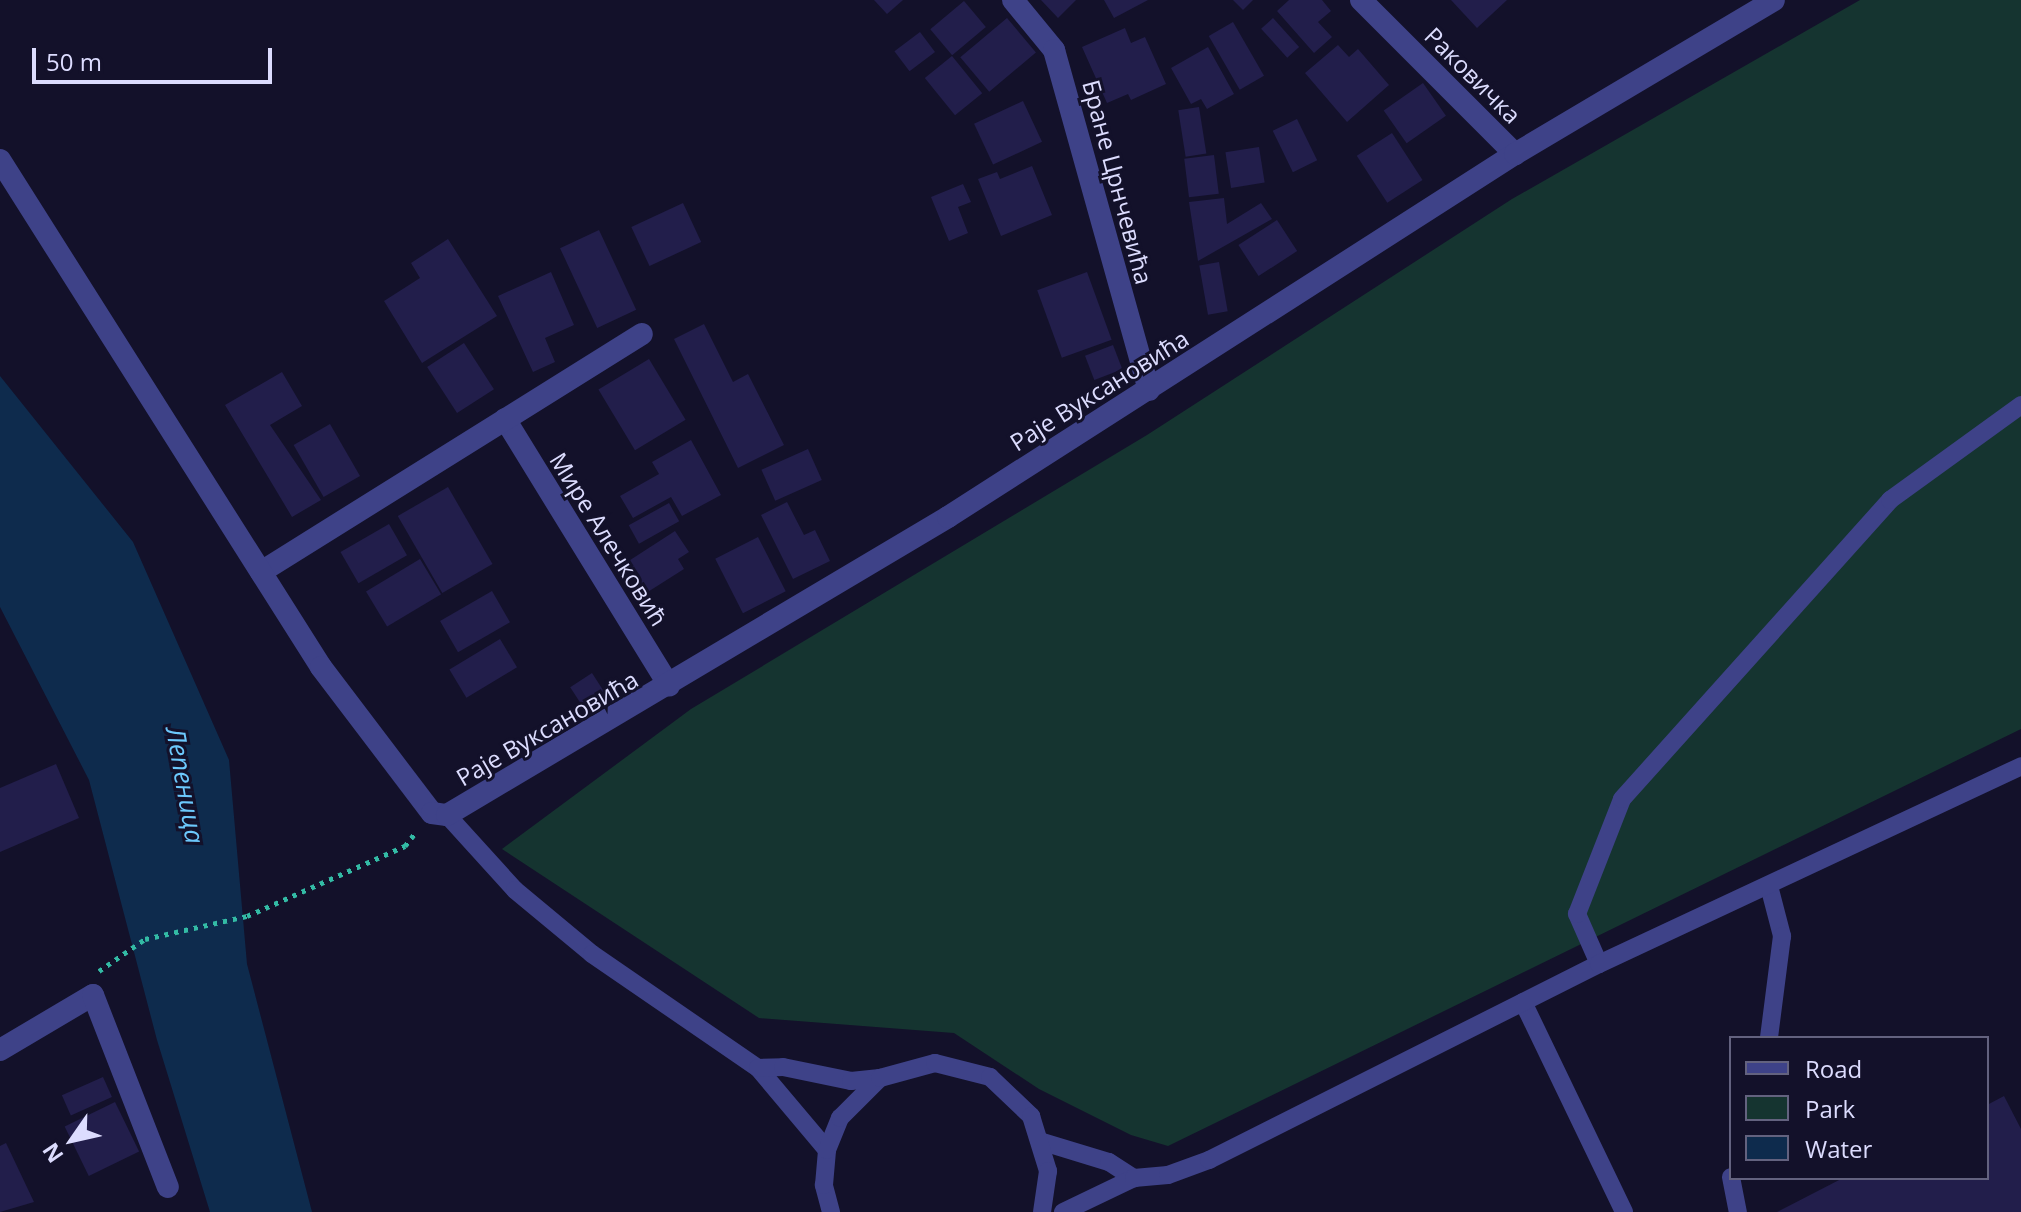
<!DOCTYPE html>
<meta charset="utf-8">
<style>
body{margin:0}
#map{position:relative;width:2021px;height:1212px;overflow:hidden;background:#13112a;font-family:"Open Sans",sans-serif}
div>[style]{position:absolute}
.green>*{inset:0;background:#153430}
.water>*{inset:0;background:#0e2b4d}
.building>*{inset:0;background:#221e4b;transform-origin:0 0}
.path>*{height:5px;margin-top:-2.5px;transform-origin:0;background:repeating-linear-gradient(90deg,#33bba5 0 4px,transparent 0 10px)}
.service>*{height:18px;margin:-9px;padding:0 9px;transform-origin:9px;border-radius:9px;background:#3e4288}
.minor>*{height:22px;margin:-11px;padding:0 11px;transform-origin:11px;border-radius:11px;background:#3e4288}
.tertiary>*{height:22px;margin:-11px;padding:0 11px;transform-origin:11px;border-radius:11px;background:#3e4288}
span{translate:-50% -50%;white-space:nowrap;text-align:center;line-height:1.15;-webkit-text-stroke:6px #13112a;paint-order:stroke}
.street-label{font-size:24px;color:#dcdcfe}
.water-label{font-size:26px;color:#6cc8fc;font-style:italic}
.legend{position:absolute;left:1729px;top:1036px;width:260px;height:144px;box-sizing:border-box;background:#13112a;border:2px solid #63627f;margin:0;padding:10px 14px;list-style:none;font-size:24px;color:#dcdcfe}
.legend li{display:flex;align-items:center;gap:16px;height:40px}
.legend b{width:40px;border:2px solid #63627f}
.north{position:absolute;left:32px;top:1100px;width:80px;height:80px;-webkit-text-stroke:6px #13112a;paint-order:stroke;rotate:236deg;font-size:22px;font-weight:700;line-height:32px;text-align:center;color:#dcdcfe}
.north::after{content:'';display:block;margin:auto;width:28px;height:36px;background:#dcdcfe;clip-path:polygon(50% 0,100% 100%,50% 72%,0 100%)}
.scale{position:absolute;left:32px;top:48px;width:240px;height:36px;box-sizing:border-box;border:4px solid #dcdcfe;border-top:0;padding-left:10px;font-size:24px;line-height:28px;white-space:nowrap;color:#dcdcfe;-webkit-text-stroke:6px #13112a;paint-order:stroke}
</style>
<div id="map">
<div class="green">
<div style="clip-path:polygon(1860px 0,2021px 0,2021px 729px,1168px 1146px,1131px 1135px,1039px 1089px,954px 1033px,759px 1018px,502px 849px,691px 709px,1147px 435px,1512px 199px)"></div>
</div>
<div class="water">
<div style="clip-path:polygon(0 376px,133px 542px,229px 760px,247px 964px,312px 1212px,210px 1212px,157px 1040px,89px 780px,0 607px)"></div>
</div>
<div class="building">
<div style="clip-path:polygon(874px 0,903px 0,887px 14px)"></div>
<div style="clip-path:polygon(1041px 0,1076px 0,1058px 18px)"></div>
<div style="clip-path:polygon(1104px 0,1148px 0,1114px 18px)"></div>
<div style="clip-path:polygon(1233px 0,1253px 0,1243px 10px)"></div>
<div style="clip-path:polygon(1289px 0,1322px 0,1331px 11px,1318px 22px,1332px 37px,1314px 53px,1277px 11px)"></div>
<div style="clip-path:polygon(1451px 0,1507px 0,1477px 28px)"></div>
<div style="left:964px;top:1px;width:34px;height:44px;rotate:50deg"></div>
<div style="left:1007px;top:18px;width:45px;height:61px;rotate:50deg"></div>
<div style="left:1273px;top:18px;width:39px;height:16px;rotate:48deg"></div>
<div style="left:1233px;top:22px;width:62px;height:28px;rotate:60deg"></div>
<div style="clip-path:polygon(1125px 28px,1131px 43px,1145px 37px,1166px 84px,1131px 100px,1128px 94px,1107px 103px,1082px 47px)"></div>
<div style="left:920px;top:32px;width:25px;height:32px;rotate:53deg"></div>
<div style="clip-path:polygon(1338px 45px,1349px 57px,1358px 49px,1389px 85px,1347px 122px,1305px 73px)"></div>
<div style="clip-path:polygon(1208px 47px,1234px 94px,1207px 109px,1201px 99px,1191px 104px,1171px 68px)"></div>
<div style="left:952px;top:56px;width:48px;height:35px;rotate:51deg"></div>
<div style="left:1423px;top:83px;width:40px;height:48px;rotate:55deg"></div>
<div style="left:1023px;top:101px;width:45px;height:54px;rotate:65deg"></div>
<div style="left:1199px;top:107px;width:47px;height:21px;rotate:81deg"></div>
<div style="left:1297px;top:119px;width:46px;height:27px;rotate:64deg"></div>
<div style="left:1392px;top:133px;width:56px;height:42px;rotate:57deg"></div>
<div style="left:1259px;top:147px;width:36px;height:34px;rotate:81deg"></div>
<div style="left:1214px;top:155px;width:39px;height:30px;rotate:83deg"></div>
<div style="clip-path:polygon(1032px 166px,1052px 215px,1001px 236px,978px 179px,997px 172px,1000px 179px)"></div>
<div style="clip-path:polygon(963px 184px,971px 202px,958px 207px,968px 233px,949px 241px,931px 197px)"></div>
<div style="clip-path:polygon(1224px 198px,1227px 224px,1261px 203px,1272px 219px,1198px 261px,1189px 202px)"></div>
<div style="left:683px;top:203px;width:43px;height:57px;rotate:65deg"></div>
<div style="left:1277px;top:220px;width:37px;height:46px;rotate:57deg"></div>
<div style="left:599px;top:230px;width:88px;height:43px;rotate:65deg"></div>
<div style="clip-path:polygon(448px 239px,497px 316px,422px 363px,384px 301px,420px 278px,411px 263px)"></div>
<div style="left:1219px;top:262px;width:50px;height:20px;rotate:80deg"></div>
<div style="clip-path:polygon(551px 272px,574px 325px,545px 338px,555px 362px,533px 372px,498px 296px)"></div>
<div style="left:1087px;top:272px;width:72px;height:53px;rotate:70deg"></div>
<div style="clip-path:polygon(704px 324px,733px 382px,748px 374px,784px 445px,738px 468px,674px 339px)"></div>
<div style="left:464px;top:343px;width:55px;height:44px;rotate:57deg"></div>
<div style="left:1113px;top:345px;width:26px;height:30px;rotate:69deg"></div>
<div style="left:649px;top:359px;width:71px;height:59px;rotate:59deg"></div>
<div style="clip-path:polygon(282px 372px,302px 406px,270px 425px,321px 500px,292px 517px,225px 405px)"></div>
<div style="left:330px;top:424px;width:60px;height:42px;rotate:60deg"></div>
<div style="clip-path:polygon(691px 440px,721px 495px,682px 516px,671px 497px,633px 518px,620px 496px,659px 474px,652px 462px)"></div>
<div style="left:808px;top:449px;width:34px;height:51px;rotate:66deg"></div>
<div style="left:448px;top:487px;width:89px;height:58px;rotate:60deg"></div>
<div style="clip-path:polygon(787px 502px,804px 535px,815px 530px,830px 561px,793px 579px,761px 515px)"></div>
<div style="left:669px;top:503px;width:21px;height:46px;rotate:61deg"></div>
<div style="left:389px;top:524px;width:36px;height:56px;rotate:60deg"></div>
<div style="clip-path:polygon(675px 531px,689px 552px,678px 559px,684px 569px,643px 595px,624px 564px)"></div>
<div style="left:758px;top:537px;width:61px;height:48px;rotate:63deg"></div>
<div style="left:420px;top:559px;width:41px;height:63px;rotate:59deg"></div>
<div style="left:492px;top:591px;width:36px;height:60px;rotate:60deg"></div>
<div style="left:500px;top:639px;width:33px;height:59px;rotate:59deg"></div>
<div style="left:592px;top:673px;width:24px;height:26px;rotate:57deg"></div>
<div style="clip-path:polygon(56px 764px,79px 818px,0 852px,0 788px)"></div>
<div style="left:103px;top:1077px;width:22px;height:45px;rotate:66deg"></div>
<div style="clip-path:polygon(2004px 1096px,2021px 1129px,2021px 1212px,1777px 1212px,1843px 1178px,1987px 1178px,1987px 1105px)"></div>
<div style="left:115px;top:1102px;width:55px;height:56px;rotate:64deg"></div>
<div style="clip-path:polygon(6px 1143px,34px 1202px,0 1212px,0 1146px)"></div>
</div>
<div class="path">
<div style="left:99px;top:971px;width:56px;rotate:-34.8deg"></div>
<div style="left:145px;top:939px;width:105px;rotate:-12.7deg"></div>
<div style="left:247px;top:916px;width:173px;rotate:-23.9deg"></div>
<div style="left:405px;top:846px;width:16px;rotate:-52deg"></div>
</div>
<div class="service">
<div style="left:447px;top:815px;width:101px;rotate:47.8deg"></div>
<div style="left:515px;top:890px;width:100px;rotate:39.7deg"></div>
<div style="left:592px;top:954px;width:201px;rotate:34.5deg"></div>
<div style="left:758px;top:1068px;width:107px;rotate:49.9deg"></div>
<div style="left:1769px;top:886px;width:52px;rotate:75.4deg"></div>
<div style="left:1782px;top:936px;width:103px;rotate:97.3deg"></div>
<div style="left:1599px;top:964px;width:55px;rotate:-113.7deg"></div>
<div style="left:1577px;top:914px;width:123px;rotate:-68.6deg"></div>
<div style="left:1622px;top:799px;width:402px;rotate:-48.1deg"></div>
<div style="left:1890px;top:500px;width:162px;rotate:-35.9deg"></div>
<div style="left:1523px;top:1002px;width:233px;rotate:64.3deg"></div>
<div style="left:758px;top:1068px;width:25px;rotate:-2deg"></div>
<div style="left:783px;top:1067px;width:69px;rotate:11.6deg"></div>
<div style="left:851px;top:1081px;width:29px;rotate:-6deg"></div>
<div style="left:1043px;top:1142px;width:69px;rotate:16.9deg"></div>
<div style="left:1109px;top:1162px;width:30px;rotate:33deg"></div>
<div style="left:1731px;top:1177px;width:36px;rotate:79deg"></div>
<div style="left:831px;top:1212px;width:28px;rotate:-105deg"></div>
<div style="left:824px;top:1185px;width:35px;rotate:-85deg"></div>
<div style="left:827px;top:1150px;width:35px;rotate:-68deg"></div>
<div style="left:840px;top:1118px;width:57px;rotate:-45deg"></div>
<div style="left:880px;top:1078px;width:57px;rotate:-15.3deg"></div>
<div style="left:935px;top:1063px;width:57px;rotate:14.3deg"></div>
<div style="left:990px;top:1077px;width:57px;rotate:43.6deg"></div>
<div style="left:1031px;top:1116px;width:58px;rotate:72.8deg"></div>
<div style="left:1048px;top:1171px;width:41px;rotate:98.3deg"></div>
<div style="left:1063px;top:1212px;width:79px;rotate:-25.6deg"></div>
<div style="left:1134px;top:1178px;width:34px;rotate:-5deg"></div>
<div style="left:1168px;top:1175px;width:44px;rotate:-20.1deg"></div>
<div style="left:1209px;top:1160px;width:436px;rotate:-26.7deg"></div>
<div style="left:1599px;top:964px;width:466px;rotate:-25.1deg"></div>
</div>
<div class="minor">
<div style="left:1013px;top:0;width:65px;rotate:50.6deg"></div>
<div style="left:1054px;top:50px;width:353px;rotate:74.4deg"></div>
<div style="left:1361px;top:0;width:218px;rotate:45deg"></div>
<div style="left:505px;top:419px;width:313px;rotate:58.4deg"></div>
<div style="left:261px;top:572px;width:449px;rotate:-32deg"></div>
<div style="left:0;top:1050px;width:108px;rotate:-30.6deg"></div>
<div style="left:93px;top:995px;width:206px;rotate:68.7deg"></div>
</div>
<div class="tertiary">
<div style="left:0;top:160px;width:600px;rotate:57.66deg"></div>
<div style="left:321px;top:667px;width:183px;rotate:52.8deg"></div>
<div style="left:432px;top:813px;width:15px;rotate:8deg"></div>
<div style="left:447px;top:815px;width:583px;rotate:-30.74deg"></div>
<div style="left:948px;top:517px;width:673px;rotate:-32.63deg"></div>
<div style="left:1515px;top:154px;width:301px;rotate:-30.7deg"></div>
</div>
<div class="street-label">
<span style="left:1473px;top:75px;rotate:45deg">Раковичка</span>
<span style="left:1118px;top:182px;rotate:75deg">Бране Црнчевића</span>
<span style="left:1099px;top:390px;rotate:-32deg">Раје Вуксановића</span>
<span style="left:609px;top:539px;rotate:58deg">Мире Алечковић</span>
<span style="left:547px;top:728px;rotate:-30deg">Раје Вуксановића</span>
</div>
<div class="water-label">
<span style="left:185px;top:785px;rotate:80deg">Лепеница</span>
</div>
<ul class="legend">
<li><b style="height:10px;background:#3e4288"></b>Road</li>
<li><b style="height:22px;background:#153430"></b>Park</li>
<li><b style="height:22px;background:#0e2b4d"></b>Water</li>
</ul>
<div class="north">N</div>
<div class="scale">50 m</div>
</div>
